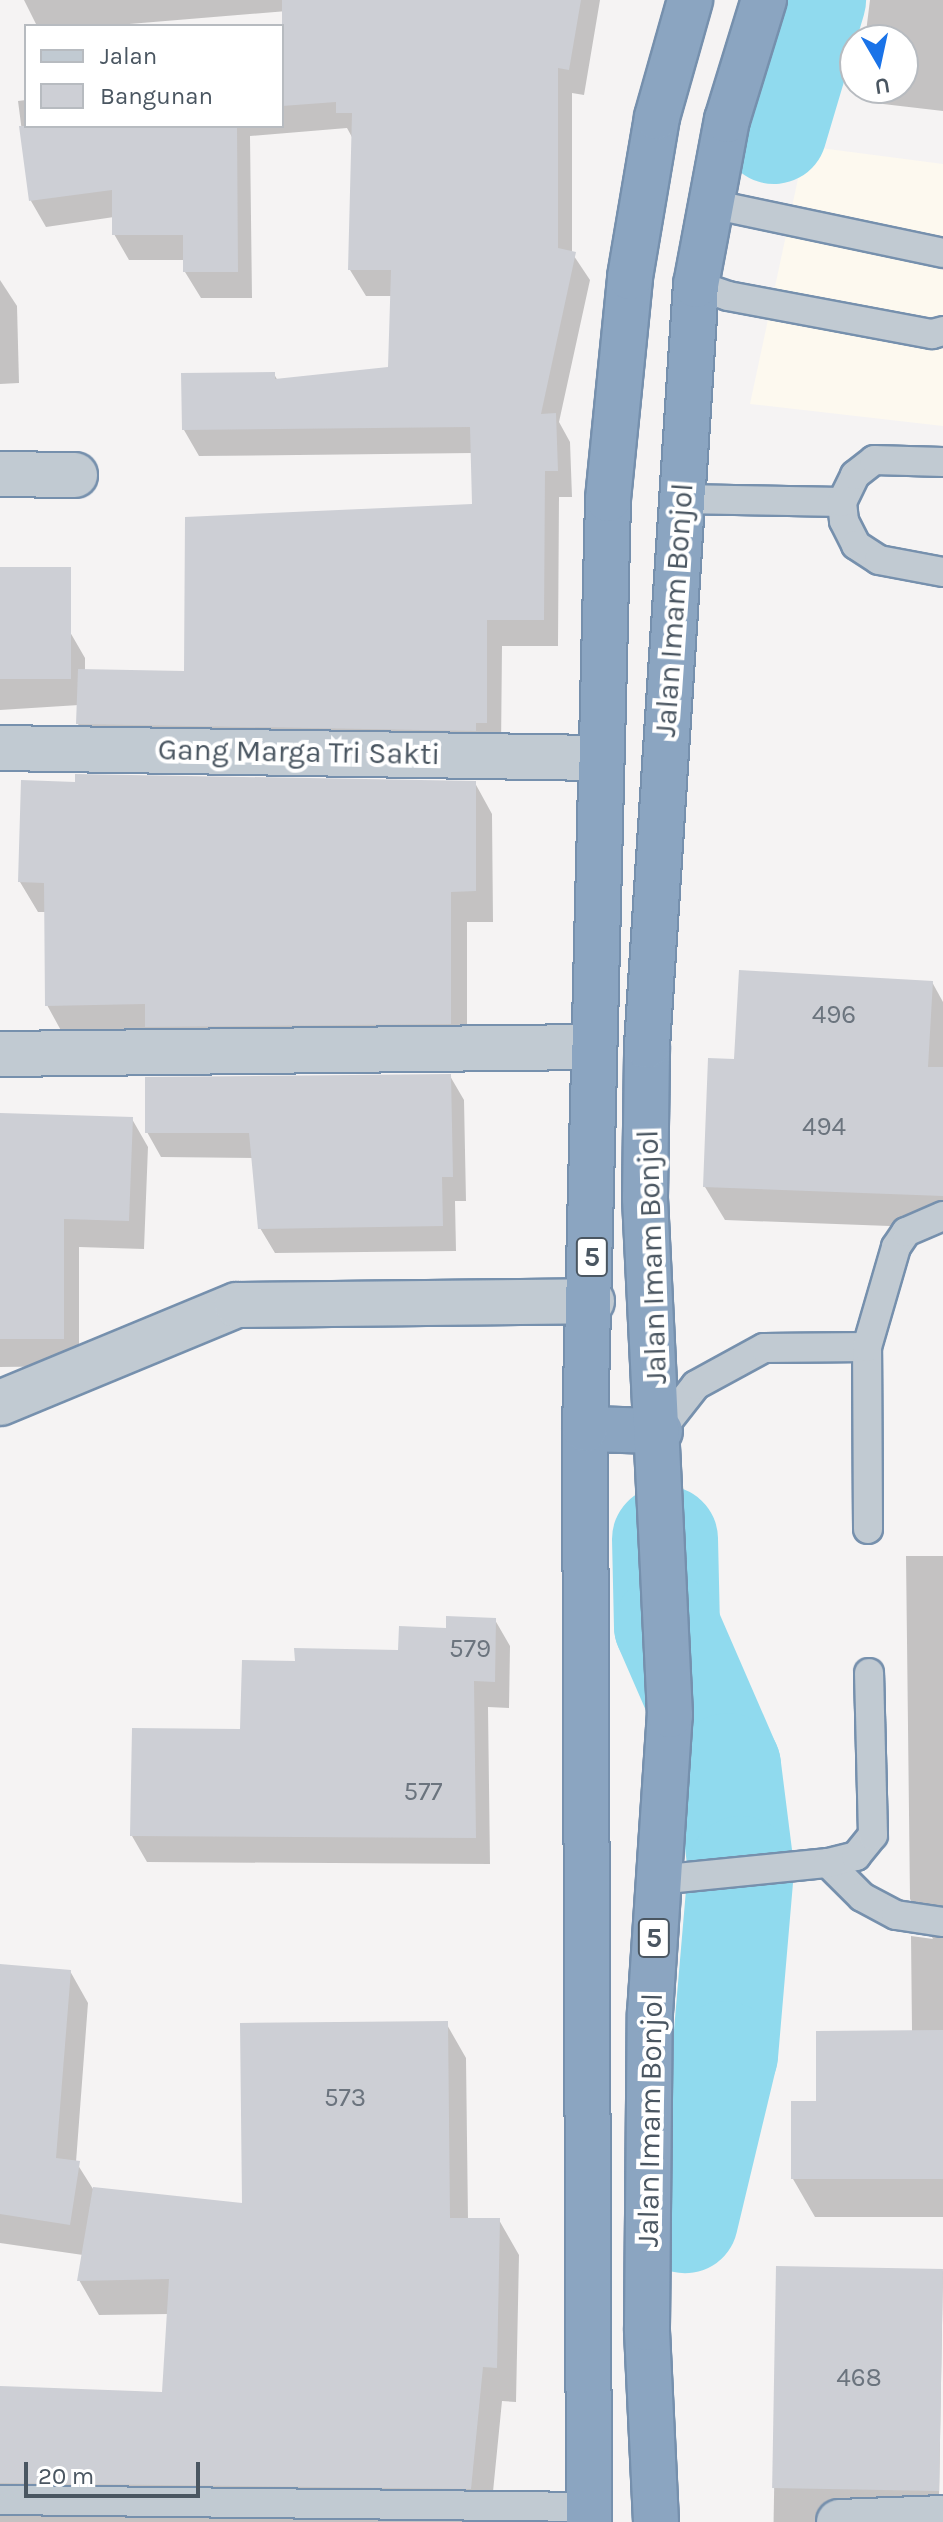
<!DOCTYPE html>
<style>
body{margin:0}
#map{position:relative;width:943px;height:2522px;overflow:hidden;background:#f5f3f3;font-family:Karla,sans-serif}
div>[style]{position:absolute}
.commercial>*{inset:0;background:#fdf9ef}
.shadow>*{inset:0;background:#0003;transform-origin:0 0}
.river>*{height:106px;margin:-53px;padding:0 53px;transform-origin:53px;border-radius:53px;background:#90daee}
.building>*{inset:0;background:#cdcfd5;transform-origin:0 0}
.roads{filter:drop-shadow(2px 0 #7690ad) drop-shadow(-2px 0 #7690ad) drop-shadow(0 2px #7690ad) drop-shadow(0 -2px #7690ad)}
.lane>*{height:28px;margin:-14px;padding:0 14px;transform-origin:14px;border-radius:14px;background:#c1cad2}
.street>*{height:44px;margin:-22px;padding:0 22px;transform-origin:22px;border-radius:22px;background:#c1cad2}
.highway>*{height:44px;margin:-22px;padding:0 22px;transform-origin:22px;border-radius:22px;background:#8ba5c1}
span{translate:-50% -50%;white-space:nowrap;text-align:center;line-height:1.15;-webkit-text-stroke:8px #fff;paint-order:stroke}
.number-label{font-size:26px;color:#6b747e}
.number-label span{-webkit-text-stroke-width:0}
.shield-label span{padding:2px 6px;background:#fff;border:2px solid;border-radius:6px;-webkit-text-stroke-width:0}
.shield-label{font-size:28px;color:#4a5661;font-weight:700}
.street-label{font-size:30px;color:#4a5661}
.legend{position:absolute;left:24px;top:24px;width:260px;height:104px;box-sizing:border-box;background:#fff;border:2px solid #b7bbc0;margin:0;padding:10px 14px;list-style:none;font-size:24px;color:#4a5661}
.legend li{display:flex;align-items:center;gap:16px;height:40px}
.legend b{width:40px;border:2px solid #b7bbc0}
.north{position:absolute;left:839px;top:24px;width:80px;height:80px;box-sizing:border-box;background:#fff;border:2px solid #b7bbc0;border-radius:50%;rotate:171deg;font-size:22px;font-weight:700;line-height:32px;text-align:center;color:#4a5661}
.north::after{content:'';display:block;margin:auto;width:28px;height:36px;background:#1a73e8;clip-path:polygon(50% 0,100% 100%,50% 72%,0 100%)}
.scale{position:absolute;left:24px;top:2462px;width:176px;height:36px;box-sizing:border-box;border:4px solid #4a5661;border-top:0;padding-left:10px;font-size:24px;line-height:28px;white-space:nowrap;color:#4a5661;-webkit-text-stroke:6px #fff;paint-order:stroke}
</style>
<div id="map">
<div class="commercial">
<div style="clip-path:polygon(805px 146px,943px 164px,943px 426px,750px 404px)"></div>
</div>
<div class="shadow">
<div style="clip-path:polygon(24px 0,600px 0,584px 95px,572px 93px,572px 253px,590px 280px,559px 422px,570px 442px,572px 497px,559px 497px,558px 646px,502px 646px,501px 749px,94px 750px,78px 724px,79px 705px,0 710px,0 636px,70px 632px,85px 658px,85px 671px,186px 673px,474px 506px,473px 453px,199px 456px,184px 430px,274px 374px,278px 381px,390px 369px,392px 296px,366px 296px,350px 270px,353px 139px,347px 128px,250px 136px,252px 298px,201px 298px,185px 272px,185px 260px,129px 260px,114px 234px,114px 217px,46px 227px,31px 201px,18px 101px,26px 100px,26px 126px,282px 126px,282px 63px,396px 2px,105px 26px,37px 26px)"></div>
<div style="clip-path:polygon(870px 0,943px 0,943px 111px,883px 104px,873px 88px,903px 88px,903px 40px,865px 40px)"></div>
<div style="clip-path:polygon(0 280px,17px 306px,19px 383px,0 384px)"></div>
<div style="clip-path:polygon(475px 783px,492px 814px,493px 922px,467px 922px,467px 1054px,64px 1036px,47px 1005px,46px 912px,38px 912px,20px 882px)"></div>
<div style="clip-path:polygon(932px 982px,943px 1002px,943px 1228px,725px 1220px,705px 1187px,736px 1061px)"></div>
<div style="clip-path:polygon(450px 1076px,464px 1100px,466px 1201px,455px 1201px,456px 1251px,275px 1253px,260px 1228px,254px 1158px,161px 1157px,147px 1132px)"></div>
<div style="clip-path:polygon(0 1115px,132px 1119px,148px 1147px,144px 1249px,79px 1247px,79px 1366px,0 1367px)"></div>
<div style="clip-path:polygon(906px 1556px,943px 1556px,943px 2217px,815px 2217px,793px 2179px,818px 2103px,912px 2032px,911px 1936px,933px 1939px,910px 1899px)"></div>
<div style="clip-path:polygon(495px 1620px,510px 1646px,509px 1708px,488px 1707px,490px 1864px,147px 1862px,132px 1836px,242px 1731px,297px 1663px,400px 1652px)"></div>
<div style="clip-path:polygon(0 1966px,70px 1971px,88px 2003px,76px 2162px,93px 2189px,244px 2205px,446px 2023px,466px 2058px,468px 2220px,499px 2220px,519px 2255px,516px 2402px,502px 2401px,490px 2522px,0 2522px,0 2388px,164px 2394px,169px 2314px,99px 2315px,79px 2280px,83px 2255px,0 2243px)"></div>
<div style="left:778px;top:2268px;width:165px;height:254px;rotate:1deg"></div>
</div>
<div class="river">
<div style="left:774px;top:131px;width:137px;rotate:-73.4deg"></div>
<div style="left:665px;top:1539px;width:87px;rotate:88.7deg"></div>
<div style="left:667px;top:1626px;width:153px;rotate:66.5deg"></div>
<div style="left:728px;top:1766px;width:104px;rotate:82.8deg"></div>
<div style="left:741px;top:1869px;width:186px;rotate:94.9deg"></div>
<div style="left:725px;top:2054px;width:171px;rotate:103.5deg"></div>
</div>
<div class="building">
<div style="clip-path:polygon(282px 0,581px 0,569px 70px,558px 68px,558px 248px,576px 252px,541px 414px,556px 413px,558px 471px,545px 471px,544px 620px,487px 620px,487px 723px,476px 723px,476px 731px,76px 724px,78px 669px,184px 671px,185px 517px,472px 504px,470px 427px,182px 430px,181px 373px,275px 372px,275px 379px,388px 367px,391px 270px,348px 270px,352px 113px,336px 113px,336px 102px,282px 106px)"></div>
<div style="clip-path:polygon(19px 126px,237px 126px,238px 272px,183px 272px,183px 235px,112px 235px,112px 190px,29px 201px)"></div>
<div style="left:71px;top:567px;width:112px;height:71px;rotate:90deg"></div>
<div style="clip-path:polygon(75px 774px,476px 781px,476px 891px,451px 892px,451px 1024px,145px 1027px,145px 1004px,45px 1006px,44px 883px,18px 882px,21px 780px,75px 782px)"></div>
<div style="clip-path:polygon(739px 970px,933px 981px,928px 1067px,943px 1067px,943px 1196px,703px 1187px,708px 1058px,734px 1059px)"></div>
<div style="clip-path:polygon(451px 1074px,453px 1177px,442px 1177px,443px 1226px,258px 1229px,249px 1133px,145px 1133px,145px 1077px)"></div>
<div style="clip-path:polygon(0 1113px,133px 1117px,129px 1221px,64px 1219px,64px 1339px,0 1339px)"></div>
<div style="clip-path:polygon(446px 1616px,496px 1618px,495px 1682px,474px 1681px,476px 1838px,130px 1836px,132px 1728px,240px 1729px,242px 1660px,295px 1661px,294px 1648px,398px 1650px,399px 1626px,446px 1628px)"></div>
<div style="clip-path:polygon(0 1964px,71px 1970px,56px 2158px,80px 2161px,70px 2225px,0 2214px)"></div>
<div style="clip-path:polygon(448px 2021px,450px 2218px,500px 2218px,497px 2368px,483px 2367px,471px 2489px,0 2483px,0 2386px,162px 2392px,169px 2279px,77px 2281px,93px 2187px,242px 2203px,240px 2023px)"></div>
<div style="clip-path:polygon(943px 2030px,943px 2179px,791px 2179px,791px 2101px,816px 2101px,816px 2031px)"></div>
<div style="left:776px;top:2266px;width:167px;height:222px;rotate:1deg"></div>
</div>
<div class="roads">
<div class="lane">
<div style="left:711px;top:204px;width:237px;rotate:11.9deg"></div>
<div style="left:696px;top:285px;width:34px;rotate:19deg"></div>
<div style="left:728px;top:296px;width:208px;rotate:10.6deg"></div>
<div style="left:932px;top:334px;width:11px;rotate:-15deg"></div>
<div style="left:681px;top:499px;width:161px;rotate:1.1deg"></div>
<div style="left:842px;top:502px;width:19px;rotate:84deg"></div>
<div style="left:844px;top:521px;width:27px;rotate:63deg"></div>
<div style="left:856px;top:545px;width:27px;rotate:33deg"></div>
<div style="left:879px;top:560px;width:65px;rotate:10.6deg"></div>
<div style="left:842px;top:502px;width:30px;rotate:-64deg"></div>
<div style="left:855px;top:475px;width:24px;rotate:-38deg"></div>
<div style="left:874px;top:460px;width:69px;rotate:1.7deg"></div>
<div style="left:660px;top:1431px;width:58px;rotate:-52deg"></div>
<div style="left:696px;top:1385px;width:77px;rotate:-28.6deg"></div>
<div style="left:764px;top:1348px;width:103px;rotate:-0.6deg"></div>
<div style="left:868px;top:1529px;width:182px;rotate:-90.3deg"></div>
<div style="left:867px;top:1347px;width:104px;rotate:-73.8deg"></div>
<div style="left:896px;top:1247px;width:18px;rotate:-56deg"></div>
<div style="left:906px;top:1232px;width:40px;rotate:-23.4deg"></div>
<div style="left:828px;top:1863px;width:48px;rotate:45deg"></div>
<div style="left:862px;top:1897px;width:38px;rotate:28deg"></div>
<div style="left:896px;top:1915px;width:48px;rotate:8.5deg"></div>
<div style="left:657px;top:1880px;width:172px;rotate:-5.7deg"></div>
<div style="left:828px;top:1863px;width:29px;rotate:-14deg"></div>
<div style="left:856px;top:1856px;width:27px;rotate:-51deg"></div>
<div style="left:873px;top:1835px;width:162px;rotate:-91.4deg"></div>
<div style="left:0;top:2500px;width:589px;rotate:0.68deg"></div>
</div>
<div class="street">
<div style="left:0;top:474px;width:75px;rotate:0.8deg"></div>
<div style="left:0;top:748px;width:598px;rotate:0.96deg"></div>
<div style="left:0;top:1054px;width:591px;rotate:-0.68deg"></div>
<div style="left:0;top:1403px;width:256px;rotate:-22.5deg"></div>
<div style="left:237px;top:1305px;width:355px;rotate:-0.6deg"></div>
<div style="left:839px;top:2522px;width:104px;rotate:-2.2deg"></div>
</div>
<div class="highway">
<div style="left:585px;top:1429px;width:75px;rotate:1.5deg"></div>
<div style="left:589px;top:2522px;width:1093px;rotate:-90.21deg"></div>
<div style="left:585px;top:1429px;width:930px;rotate:-88.58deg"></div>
<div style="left:608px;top:499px;width:223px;rotate:-84.3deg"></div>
<div style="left:630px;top:277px;width:162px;rotate:-80.4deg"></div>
<div style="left:657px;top:117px;width:122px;rotate:-74.2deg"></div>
<div style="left:656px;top:2522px;width:194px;rotate:-92.7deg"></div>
<div style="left:647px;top:2328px;width:315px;rotate:-89.5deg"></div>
<div style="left:650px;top:2013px;width:299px;rotate:-86.2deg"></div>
<div style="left:670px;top:1715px;width:518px;rotate:-92.77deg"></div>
<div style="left:645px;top:1198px;width:152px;rotate:-89.2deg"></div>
<div style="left:647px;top:1046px;width:763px;rotate:-86.32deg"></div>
<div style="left:696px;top:285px;width:168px;rotate:-79.4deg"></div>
<div style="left:727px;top:120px;width:126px;rotate:-72.9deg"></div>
</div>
</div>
<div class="number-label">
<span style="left:834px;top:1015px">496</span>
<span style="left:824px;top:1127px">494</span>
<span style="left:470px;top:1649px">579</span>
<span style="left:423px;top:1792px">577</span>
<span style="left:345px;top:2098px">573</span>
<span style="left:859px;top:2378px">468</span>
</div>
<div class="shield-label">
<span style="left:592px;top:1257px">5</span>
<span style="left:654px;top:1938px">5</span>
</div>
<div class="street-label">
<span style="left:674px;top:610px;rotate:-86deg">Jalan Imam Bonjol</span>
<span style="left:299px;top:752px;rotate:1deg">Gang Marga Tri Sakti</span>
<span style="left:652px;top:1257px;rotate:-92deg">Jalan Imam Bonjol</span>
<span style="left:650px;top:2120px;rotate:-89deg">Jalan Imam Bonjol</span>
</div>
<ul class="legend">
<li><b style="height:10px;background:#c1cad2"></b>Jalan</li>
<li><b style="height:22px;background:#cdcfd5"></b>Bangunan</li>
</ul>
<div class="north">U</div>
<div class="scale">20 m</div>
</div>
